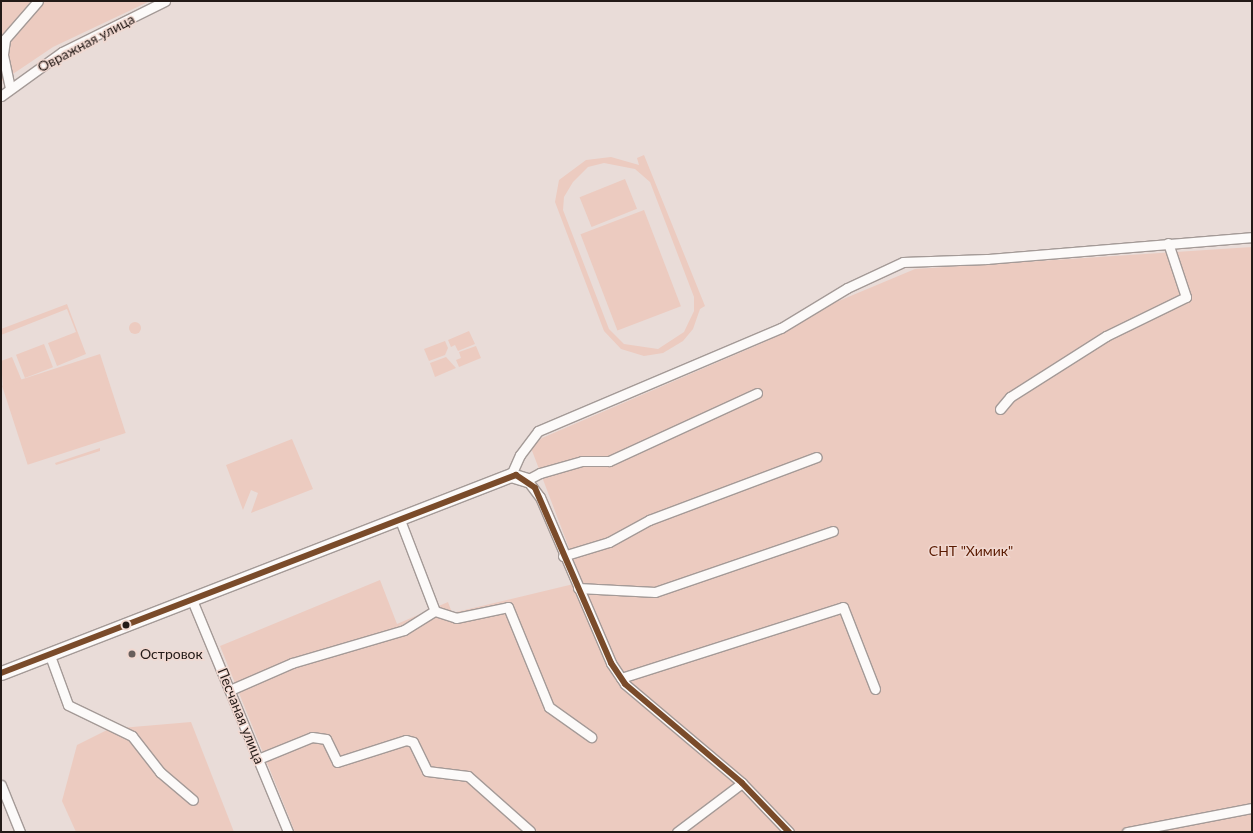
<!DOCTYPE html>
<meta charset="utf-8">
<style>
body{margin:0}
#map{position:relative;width:1253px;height:833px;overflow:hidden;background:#e9dcd8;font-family:Lato,sans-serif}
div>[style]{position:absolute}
.green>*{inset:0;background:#eccbc0;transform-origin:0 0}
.round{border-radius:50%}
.roads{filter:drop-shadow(1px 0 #a49a97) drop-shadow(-1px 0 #a49a97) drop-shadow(0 1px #a49a97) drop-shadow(0 -1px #a49a97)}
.street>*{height:9px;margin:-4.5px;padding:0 4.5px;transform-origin:4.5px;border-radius:4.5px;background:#fcfaf9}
.secondary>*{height:13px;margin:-6.5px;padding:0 6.5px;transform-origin:6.5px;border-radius:6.5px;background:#fcfaf9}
.bus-1>*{height:6px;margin:-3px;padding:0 3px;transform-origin:3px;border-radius:3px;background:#7a4b2a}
.dots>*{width:11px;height:11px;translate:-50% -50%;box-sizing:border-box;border:2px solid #f1d8d0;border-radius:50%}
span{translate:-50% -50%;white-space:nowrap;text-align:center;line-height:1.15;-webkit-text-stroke:3px #f1d8d0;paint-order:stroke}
.street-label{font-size:14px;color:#231a17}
.park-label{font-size:14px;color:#5a1a01}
.poi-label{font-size:14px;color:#231a17}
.left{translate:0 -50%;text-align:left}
.frame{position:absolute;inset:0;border:2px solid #231a17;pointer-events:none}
</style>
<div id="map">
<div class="green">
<div style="clip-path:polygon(1px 1px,150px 1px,53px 47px,1px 82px)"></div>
<div style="clip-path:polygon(evenodd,644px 155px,705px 306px,700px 309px,693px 329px,683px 341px,663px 353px,644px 356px,621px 349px,604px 331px,555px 202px,559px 180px,586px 160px,611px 157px,639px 165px,637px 158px,644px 155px,604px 163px,635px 169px,650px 182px,694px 297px,694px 311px,684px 332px,658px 349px,624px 344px,609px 329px,563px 210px,564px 197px,573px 182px,588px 167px,604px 163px)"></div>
<div style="left:625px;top:179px;width:32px;height:49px;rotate:68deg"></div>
<div style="left:644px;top:210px;width:103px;height:68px;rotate:69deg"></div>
<div style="clip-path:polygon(1252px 247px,1252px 832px,295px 832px,220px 646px,380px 580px,397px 624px,448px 602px,452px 613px,582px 582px,531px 448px,542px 438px,769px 340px,810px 313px,915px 269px)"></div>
<div style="clip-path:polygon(67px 304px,86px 354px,57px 366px,48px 343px,76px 332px,67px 309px,1px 335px,1px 329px)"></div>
<div class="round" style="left:129px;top:322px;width:12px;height:12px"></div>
<div style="clip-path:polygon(469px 331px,475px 344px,458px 351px,455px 345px,451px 347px,448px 340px)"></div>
<div style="clip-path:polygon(445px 341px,448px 348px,445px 355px,429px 361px,424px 349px)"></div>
<div style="left:44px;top:344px;width:25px;height:30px;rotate:69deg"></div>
<div style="clip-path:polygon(476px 346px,481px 358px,459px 367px,456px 360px,461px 358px,459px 352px)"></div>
<div style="left:100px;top:354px;width:83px;height:103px;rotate:72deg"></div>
<div style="clip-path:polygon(12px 357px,22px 381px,3px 388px,1px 361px)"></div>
<div style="clip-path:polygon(446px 357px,456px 368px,435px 377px,430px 363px)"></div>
<div style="clip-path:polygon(292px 439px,313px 489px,251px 513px,258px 493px,251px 490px,243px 510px,226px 465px)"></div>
<div style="clip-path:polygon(100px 448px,100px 451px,56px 465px,55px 463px)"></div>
<div style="clip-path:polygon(191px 722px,234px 832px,76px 832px,62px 801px,77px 745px,109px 729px)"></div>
</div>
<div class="roads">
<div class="street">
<div style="left:10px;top:88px;width:35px;rotate:-102deg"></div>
<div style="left:3px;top:54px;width:15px;rotate:-82deg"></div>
<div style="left:5px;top:39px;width:50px;rotate:-49deg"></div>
<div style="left:1px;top:96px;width:75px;rotate:-35.8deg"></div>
<div style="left:62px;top:52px;width:115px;rotate:-26.3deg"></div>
<div style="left:757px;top:393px;width:163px;rotate:155.3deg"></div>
<div style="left:609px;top:461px;width:27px;rotate:180deg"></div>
<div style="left:582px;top:461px;width:44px;rotate:164.1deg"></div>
<div style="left:540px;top:473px;width:15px;rotate:152deg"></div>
<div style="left:527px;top:480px;width:21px;rotate:53deg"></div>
<div style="left:540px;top:497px;width:181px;rotate:66.8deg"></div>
<div style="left:611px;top:663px;width:25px;rotate:56deg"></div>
<div style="left:625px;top:684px;width:153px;rotate:40.2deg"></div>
<div style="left:742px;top:783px;width:68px;rotate:46.2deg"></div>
<div style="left:1000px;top:409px;width:16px;rotate:-50deg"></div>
<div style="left:1010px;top:397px;width:114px;rotate:-32.4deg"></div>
<div style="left:1106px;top:336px;width:89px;rotate:-26deg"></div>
<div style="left:1186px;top:297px;width:57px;rotate:-108.4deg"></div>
<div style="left:511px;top:475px;width:22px;rotate:-66deg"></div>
<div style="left:520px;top:455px;width:30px;rotate:-53deg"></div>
<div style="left:538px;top:431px;width:264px;rotate:-23deg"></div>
<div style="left:781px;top:328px;width:77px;rotate:-31.2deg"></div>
<div style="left:847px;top:288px;width:62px;rotate:-24.9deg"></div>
<div style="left:903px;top:262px;width:84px;rotate:-2deg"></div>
<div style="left:987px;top:259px;width:266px;rotate:-4.7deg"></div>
<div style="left:400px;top:520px;width:97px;rotate:69deg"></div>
<div style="left:435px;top:611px;width:22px;rotate:18deg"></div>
<div style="left:456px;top:618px;width:53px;rotate:-11.9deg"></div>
<div style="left:508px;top:607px;width:108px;rotate:67.7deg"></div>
<div style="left:549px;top:707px;width:52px;rotate:35.5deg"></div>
<div style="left:563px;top:556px;width:48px;rotate:-16.9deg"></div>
<div style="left:609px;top:542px;width:46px;rotate:-28.8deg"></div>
<div style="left:649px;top:520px;width:179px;rotate:-20.6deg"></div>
<div style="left:578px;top:588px;width:77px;rotate:3deg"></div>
<div style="left:655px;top:592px;width:188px;rotate:-18.9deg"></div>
<div style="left:192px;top:600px;width:251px;rotate:67.5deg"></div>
<div style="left:49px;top:653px;width:55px;rotate:69.9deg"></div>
<div style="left:68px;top:705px;width:71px;rotate:25.8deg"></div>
<div style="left:132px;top:736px;width:46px;rotate:52.1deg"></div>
<div style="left:160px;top:772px;width:43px;rotate:40.3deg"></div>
<div style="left:621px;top:678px;width:233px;rotate:-17.7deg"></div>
<div style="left:843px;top:607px;width:88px;rotate:68.7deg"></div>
<div style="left:230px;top:690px;width:68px;rotate:-23.5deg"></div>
<div style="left:292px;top:663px;width:117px;rotate:-16.4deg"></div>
<div style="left:404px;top:630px;width:36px;rotate:-32deg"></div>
<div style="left:258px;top:759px;width:58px;rotate:-22.2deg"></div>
<div style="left:312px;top:737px;width:14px;rotate:8deg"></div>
<div style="left:326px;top:739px;width:25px;rotate:64deg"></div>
<div style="left:337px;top:762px;width:72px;rotate:-17.7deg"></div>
<div style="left:406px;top:740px;width:7px;rotate:16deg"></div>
<div style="left:413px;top:742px;width:32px;rotate:64deg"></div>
<div style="left:427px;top:771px;width:41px;rotate:7deg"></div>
<div style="left:468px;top:776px;width:83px;rotate:41.6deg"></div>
<div style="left:1px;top:785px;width:51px;rotate:68deg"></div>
<div style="left:677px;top:832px;width:81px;rotate:-37deg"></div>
<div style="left:1127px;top:832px;width:127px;rotate:-10.9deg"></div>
</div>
<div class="secondary">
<div style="left:1px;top:673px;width:547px;rotate:-21.22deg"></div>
<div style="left:511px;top:475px;width:17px;rotate:17deg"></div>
</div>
</div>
<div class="bus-1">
<div style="left:1px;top:673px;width:552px;rotate:-21.03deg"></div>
<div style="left:516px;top:475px;width:23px;rotate:34deg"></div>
<div style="left:535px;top:488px;width:191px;rotate:66.5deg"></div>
<div style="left:611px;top:663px;width:25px;rotate:56deg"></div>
<div style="left:625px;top:684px;width:153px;rotate:40.2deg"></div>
<div style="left:742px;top:783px;width:68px;rotate:46.2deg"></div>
</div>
<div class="dots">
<div style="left:126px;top:625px;background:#231a17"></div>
<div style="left:132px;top:654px;background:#685e5b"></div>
</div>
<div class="street-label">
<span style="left:86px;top:43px;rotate:-28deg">Овражная улица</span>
<span style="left:241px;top:716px;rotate:68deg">Песчаная улица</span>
</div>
<div class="park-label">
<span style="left:971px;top:551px">СНТ "Химик"</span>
</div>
<div class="poi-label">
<span class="left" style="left:140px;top:654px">Островок</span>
</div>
<div class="frame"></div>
</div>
